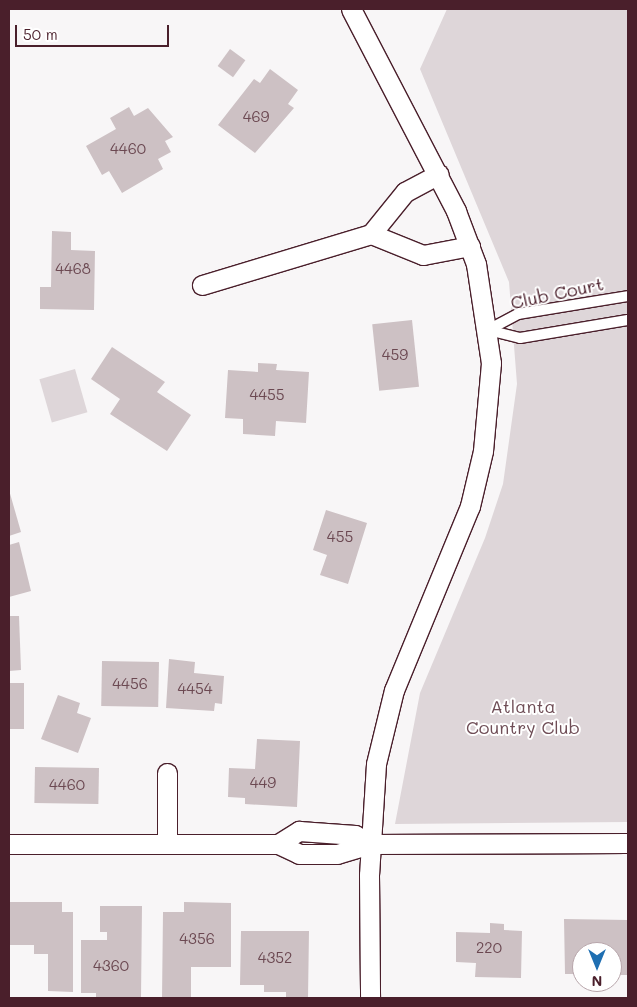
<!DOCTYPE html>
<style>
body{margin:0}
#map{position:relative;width:637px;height:1007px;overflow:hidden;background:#f8f6f7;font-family:Mali,sans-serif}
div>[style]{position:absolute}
.green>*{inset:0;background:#ded6d9;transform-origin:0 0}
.building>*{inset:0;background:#cdc1c4;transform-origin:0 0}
.roads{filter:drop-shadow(1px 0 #4a1f2b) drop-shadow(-1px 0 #4a1f2b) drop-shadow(0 1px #4a1f2b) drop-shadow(0 -1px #4a1f2b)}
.service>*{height:10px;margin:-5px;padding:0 5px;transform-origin:5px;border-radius:5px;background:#fff}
.minor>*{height:19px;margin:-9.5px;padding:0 9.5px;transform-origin:9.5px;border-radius:9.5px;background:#fff}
span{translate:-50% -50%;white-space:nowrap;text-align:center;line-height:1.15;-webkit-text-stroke:4px #fff;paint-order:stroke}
.number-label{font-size:15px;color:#6b4851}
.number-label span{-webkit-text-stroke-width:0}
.street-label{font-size:18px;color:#4a1f2b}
.park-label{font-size:18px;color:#6f4d56}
.frame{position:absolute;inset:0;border:10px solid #4a1f2b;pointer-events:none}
.north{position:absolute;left:572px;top:942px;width:50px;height:50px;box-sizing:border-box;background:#fff;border:1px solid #b7a5aa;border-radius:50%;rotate:180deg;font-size:14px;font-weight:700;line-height:20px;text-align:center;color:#4a1f2b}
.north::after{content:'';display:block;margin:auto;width:18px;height:22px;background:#1f6fb2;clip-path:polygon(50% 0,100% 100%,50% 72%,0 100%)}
.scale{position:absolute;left:15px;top:25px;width:154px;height:22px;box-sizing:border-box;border:2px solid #4a1f2b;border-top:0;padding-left:6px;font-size:15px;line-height:18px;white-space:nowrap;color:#4a1f2b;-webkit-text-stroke:4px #fff;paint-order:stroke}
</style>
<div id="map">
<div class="green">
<div style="clip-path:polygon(447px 9px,628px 9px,628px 822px,395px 824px,420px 693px,485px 538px,503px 484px,517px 384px,509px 282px,420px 69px)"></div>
<div style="left:75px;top:369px;width:45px;height:37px;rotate:74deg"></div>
</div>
<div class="building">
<div style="left:230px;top:49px;width:19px;height:21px;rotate:36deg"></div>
<div style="clip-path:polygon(270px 69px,298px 90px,288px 104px,294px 108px,255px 153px,218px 125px,254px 79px,260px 83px)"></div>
<div style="clip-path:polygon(129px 107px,134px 116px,148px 108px,173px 137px,165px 141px,171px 152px,158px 159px,163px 169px,122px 193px,109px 171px,102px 175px,86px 146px,116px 129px,110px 118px)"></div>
<div style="clip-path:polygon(52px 231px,71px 232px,71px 250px,95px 251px,94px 310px,40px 309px,40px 287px,51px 287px)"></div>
<div style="left:412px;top:320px;width:67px;height:40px;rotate:84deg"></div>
<div style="clip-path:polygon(112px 347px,165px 382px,157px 392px,191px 415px,167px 451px,110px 414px,120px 399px,91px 379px)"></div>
<div style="clip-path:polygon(258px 363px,277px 364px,276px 370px,309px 372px,306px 423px,276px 421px,275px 436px,243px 434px,243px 419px,225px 418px,228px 370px,258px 372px)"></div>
<div style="clip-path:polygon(9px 490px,21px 532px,9px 536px)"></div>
<div style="clip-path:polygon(326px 510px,367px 523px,348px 584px,320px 575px,327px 555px,313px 550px)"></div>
<div style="clip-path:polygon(19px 542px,31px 591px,9px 597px,9px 545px)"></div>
<div style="clip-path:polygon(9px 616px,19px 616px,21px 670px,9px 671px)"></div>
<div style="clip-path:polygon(169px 659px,195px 662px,194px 673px,224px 676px,222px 704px,215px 703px,214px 711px,166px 708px)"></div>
<div style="left:102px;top:661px;width:57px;height:45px;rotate:1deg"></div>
<div style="left:9px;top:683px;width:15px;height:46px"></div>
<div style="clip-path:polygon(58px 695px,80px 703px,77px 713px,91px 718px,78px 753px,41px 739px)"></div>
<div style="clip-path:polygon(257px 739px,300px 741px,297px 807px,245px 804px,245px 798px,228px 797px,229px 768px,255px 769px)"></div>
<div style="left:35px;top:767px;width:64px;height:36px;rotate:1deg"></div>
<div style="clip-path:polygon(9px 902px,62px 902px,62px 912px,73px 912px,73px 992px,48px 991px,48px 954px,34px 954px,34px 945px,9px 945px)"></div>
<div style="clip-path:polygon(184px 902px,231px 903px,231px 967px,191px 967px,191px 998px,162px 998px,163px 912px,184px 912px)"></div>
<div style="clip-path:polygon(100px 906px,142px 906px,141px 998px,96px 998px,96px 993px,81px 993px,81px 940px,107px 940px,107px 932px,100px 932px)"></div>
<div style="clip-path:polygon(564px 919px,628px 920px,628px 975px,612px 975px,612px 952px,582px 952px,582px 974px,565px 974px)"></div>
<div style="clip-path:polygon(490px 923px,504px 924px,504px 930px,522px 931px,521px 978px,475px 977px,476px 963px,456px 962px,456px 932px,490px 933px)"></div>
<div style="clip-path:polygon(241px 931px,309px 931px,308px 998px,286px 998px,286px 992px,264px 992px,264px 985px,240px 985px)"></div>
</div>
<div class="roads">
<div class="service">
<div style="left:488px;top:330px;width:34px;rotate:-28deg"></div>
<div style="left:518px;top:314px;width:111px;rotate:-9.3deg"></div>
<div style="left:488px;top:330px;width:33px;rotate:14deg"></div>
<div style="left:520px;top:338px;width:109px;rotate:-9.5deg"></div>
</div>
<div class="minor">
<div style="left:351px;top:9px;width:228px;rotate:62.5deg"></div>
<div style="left:456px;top:211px;width:57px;rotate:69.3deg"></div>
<div style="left:476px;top:264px;width:100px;rotate:81.4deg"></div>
<div style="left:491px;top:363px;width:88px;rotate:95.2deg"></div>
<div style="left:483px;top:451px;width:57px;rotate:103.3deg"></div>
<div style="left:470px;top:506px;width:199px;rotate:112.4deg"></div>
<div style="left:394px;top:690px;width:76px;rotate:103.7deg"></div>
<div style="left:376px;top:764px;width:111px;rotate:93.6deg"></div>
<div style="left:369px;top:875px;width:123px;rotate:89.5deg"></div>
<div style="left:371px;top:234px;width:56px;rotate:22deg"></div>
<div style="left:423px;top:255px;width:48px;rotate:-10.8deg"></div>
<div style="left:202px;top:285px;width:177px;rotate:-16.8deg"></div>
<div style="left:371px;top:234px;width:54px;rotate:-51deg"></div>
<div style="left:405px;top:192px;width:38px;rotate:-28deg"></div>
<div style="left:9px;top:844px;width:269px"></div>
<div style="left:278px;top:844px;width:23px;rotate:25deg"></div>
<div style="left:299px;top:854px;width:38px"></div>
<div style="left:337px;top:854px;width:34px;rotate:-17deg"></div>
<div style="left:370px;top:844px;width:258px;rotate:-0.2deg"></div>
<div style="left:167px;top:844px;width:71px;rotate:-90deg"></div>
<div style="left:278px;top:844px;width:25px;rotate:-32deg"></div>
<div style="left:299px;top:831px;width:56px;rotate:4.1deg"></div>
<div style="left:355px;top:835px;width:17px;rotate:31deg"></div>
</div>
</div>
<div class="number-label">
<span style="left:256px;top:117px">469</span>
<span style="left:128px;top:149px">4460</span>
<span style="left:73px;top:269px">4468</span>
<span style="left:395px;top:355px">459</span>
<span style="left:267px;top:395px">4455</span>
<span style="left:340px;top:537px">455</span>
<span style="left:130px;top:684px">4456</span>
<span style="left:195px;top:689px">4454</span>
<span style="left:263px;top:783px">449</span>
<span style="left:67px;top:785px">4460</span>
<span style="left:197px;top:939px">4356</span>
<span style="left:489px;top:948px">220</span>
<span style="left:275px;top:958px">4352</span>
<span style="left:111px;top:966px">4360</span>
</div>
<div class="street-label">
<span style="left:557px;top:293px;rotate:-12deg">Club Court</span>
</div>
<div class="park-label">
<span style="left:523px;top:717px">Atlanta<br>Country Club</span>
</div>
<div class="frame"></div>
<div class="north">N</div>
<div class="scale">50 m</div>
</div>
